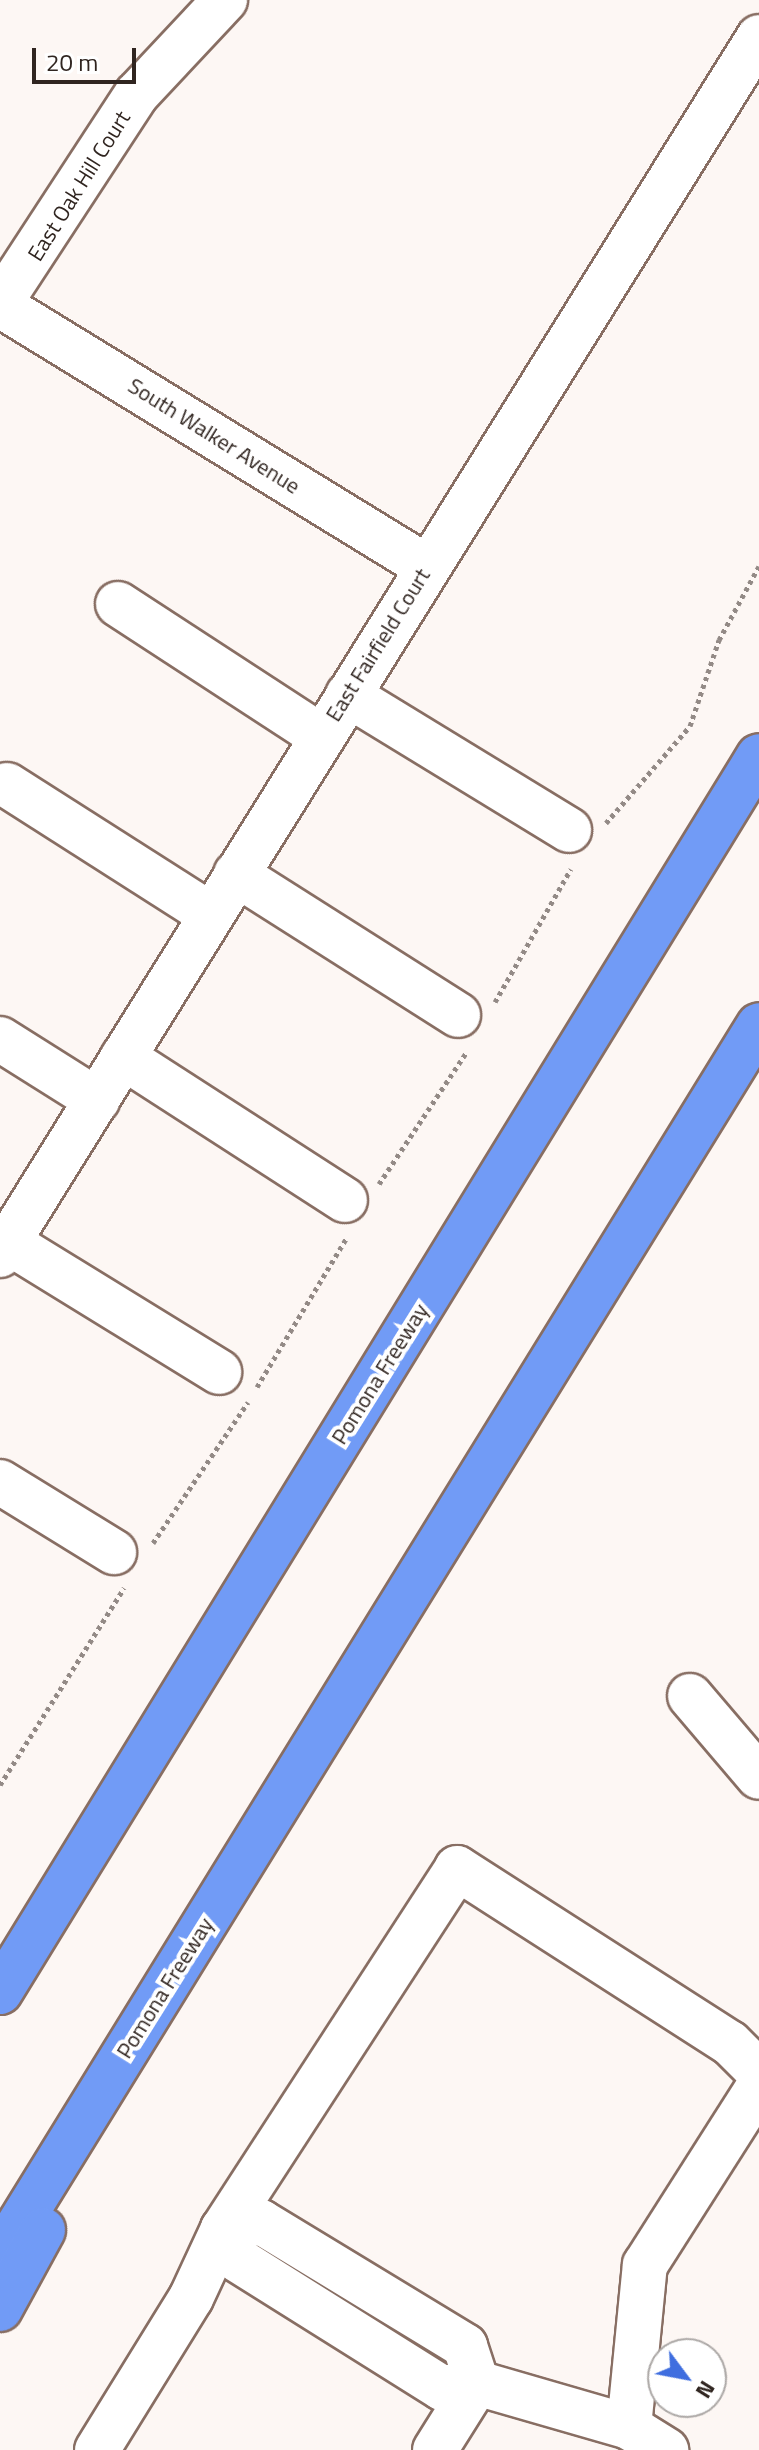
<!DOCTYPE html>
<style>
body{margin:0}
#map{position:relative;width:759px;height:2450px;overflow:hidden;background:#fdf7f4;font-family:"Titillium Web",sans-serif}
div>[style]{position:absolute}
.path>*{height:5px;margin-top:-2.5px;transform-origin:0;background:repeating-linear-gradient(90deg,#938a86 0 4px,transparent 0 8px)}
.roads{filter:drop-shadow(2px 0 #886e63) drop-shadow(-2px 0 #886e63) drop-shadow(0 2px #886e63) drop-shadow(0 -2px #886e63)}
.minor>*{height:44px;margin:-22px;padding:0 22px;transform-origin:22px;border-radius:22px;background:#fff}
.highway>*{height:44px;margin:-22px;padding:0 22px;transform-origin:22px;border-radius:22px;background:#719bf6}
span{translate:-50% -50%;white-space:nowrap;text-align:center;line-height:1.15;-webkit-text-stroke:8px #fff;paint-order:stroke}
.street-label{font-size:22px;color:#302520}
.north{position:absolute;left:647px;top:2338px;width:80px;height:80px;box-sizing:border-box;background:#fff;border:2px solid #aca8a6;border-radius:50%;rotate:122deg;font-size:22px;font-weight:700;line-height:32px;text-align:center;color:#302520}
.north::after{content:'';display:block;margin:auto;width:28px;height:36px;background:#3f6edf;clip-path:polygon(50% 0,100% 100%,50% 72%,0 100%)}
.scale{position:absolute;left:32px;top:48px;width:104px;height:36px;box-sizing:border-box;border:4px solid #302520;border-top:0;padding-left:10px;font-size:24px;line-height:28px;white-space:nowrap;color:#302520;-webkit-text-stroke:6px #fff;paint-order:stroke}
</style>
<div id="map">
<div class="path">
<div style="left:606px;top:823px;width:128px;rotate:-49.1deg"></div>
<div style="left:690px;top:726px;width:91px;rotate:-71.4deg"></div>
<div style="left:719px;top:640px;width:84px;rotate:-61.6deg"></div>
<div style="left:495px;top:1002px;width:153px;rotate:-60.3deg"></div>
<div style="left:379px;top:1184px;width:157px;rotate:-56.4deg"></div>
<div style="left:257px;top:1387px;width:175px;rotate:-59deg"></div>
<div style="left:153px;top:1543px;width:170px;rotate:-56deg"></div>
<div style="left:0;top:1785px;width:233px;rotate:-57.8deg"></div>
</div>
<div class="roads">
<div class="minor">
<div style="left:0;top:303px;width:250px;rotate:-56.8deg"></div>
<div style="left:137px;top:94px;width:129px;rotate:-46.9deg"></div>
<div style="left:0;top:305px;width:501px;rotate:31.53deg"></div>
<div style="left:118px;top:604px;width:244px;rotate:33.1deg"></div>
<div style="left:348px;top:695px;width:259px;rotate:31.4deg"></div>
<div style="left:7px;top:785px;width:242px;rotate:32.5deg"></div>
<div style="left:236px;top:874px;width:263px;rotate:32.4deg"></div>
<div style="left:0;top:1039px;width:115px;rotate:32.2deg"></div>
<div style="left:123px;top:1057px;width:264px;rotate:32.8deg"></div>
<div style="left:8px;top:1242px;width:248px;rotate:31.6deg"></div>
<div style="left:0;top:1255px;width:1435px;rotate:-58.07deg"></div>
<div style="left:0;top:1482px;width:134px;rotate:31.6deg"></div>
<div style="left:690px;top:1696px;width:106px;rotate:49.6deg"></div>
<div style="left:223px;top:2229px;width:34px;rotate:64deg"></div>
<div style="left:238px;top:2260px;width:241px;rotate:32.1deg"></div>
<div style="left:442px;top:2388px;width:35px;rotate:-8deg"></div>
<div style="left:477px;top:2383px;width:158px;rotate:16.1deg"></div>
<div style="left:629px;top:2427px;width:44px;rotate:31.9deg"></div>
<div style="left:223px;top:2229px;width:39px;rotate:-10deg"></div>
<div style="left:261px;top:2222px;width:239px;rotate:31.3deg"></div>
<div style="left:465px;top:2346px;width:39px;rotate:72deg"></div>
<div style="left:477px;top:2383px;width:79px;rotate:122.1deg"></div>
<div style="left:629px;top:2427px;width:163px;rotate:-84.4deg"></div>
<div style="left:645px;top:2265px;width:212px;rotate:-57.5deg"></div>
<div style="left:97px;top:2450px;width:179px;rotate:-58.3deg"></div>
<div style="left:191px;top:2298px;width:76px;rotate:-65.1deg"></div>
<div style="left:223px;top:2229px;width:430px;rotate:-57deg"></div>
<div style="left:457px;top:1868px;width:324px;rotate:32.7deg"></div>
<div style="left:730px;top:2043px;width:41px;rotate:45deg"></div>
</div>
<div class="highway">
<div style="left:0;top:1992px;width:1450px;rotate:-58.45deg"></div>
<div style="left:0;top:2255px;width:1445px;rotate:-58.32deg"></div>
<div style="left:0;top:2309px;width:90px;rotate:-61.4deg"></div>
</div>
</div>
<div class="street-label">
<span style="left:79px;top:186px;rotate:-58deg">East Oak Hill Court</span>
<span style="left:214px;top:436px;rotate:32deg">South Walker Avenue</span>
<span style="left:378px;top:645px;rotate:-58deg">East Fairfield Court</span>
<span style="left:380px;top:1374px;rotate:-58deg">Pomona Freeway</span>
<span style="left:165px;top:1988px;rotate:-58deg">Pomona Freeway</span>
</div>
<div class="north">N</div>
<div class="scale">20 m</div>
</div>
